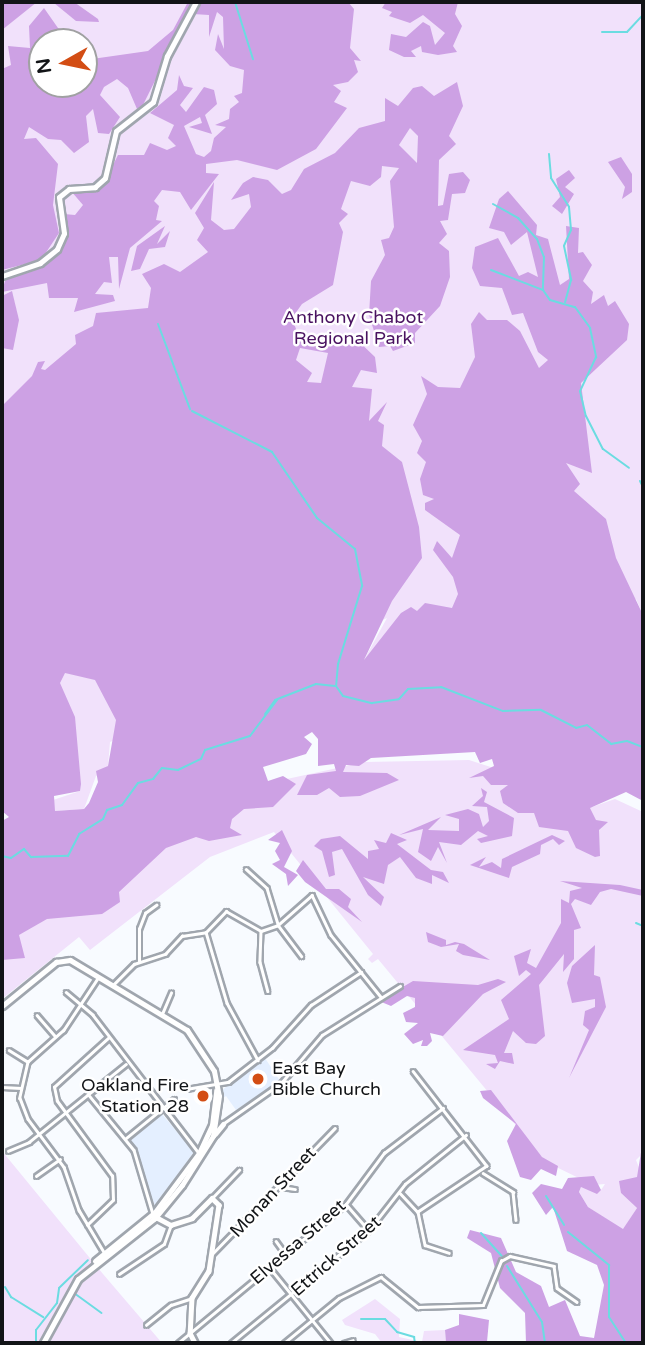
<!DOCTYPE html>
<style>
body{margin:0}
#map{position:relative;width:645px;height:1345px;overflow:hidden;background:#f8fbff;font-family:"Varela Round",sans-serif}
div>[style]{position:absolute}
.built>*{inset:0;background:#e4efff}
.green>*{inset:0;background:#f1e1fb}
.forest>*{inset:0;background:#cda1e4}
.stream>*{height:2px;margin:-1px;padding:0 1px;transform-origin:1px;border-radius:1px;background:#6bdce1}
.roads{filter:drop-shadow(2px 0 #a0a6ae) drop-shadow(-2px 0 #a0a6ae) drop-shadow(0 2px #a0a6ae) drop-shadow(0 -2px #a0a6ae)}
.minor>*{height:2.5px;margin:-1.25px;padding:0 1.25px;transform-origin:1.25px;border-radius:1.25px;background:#fff}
.tertiary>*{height:4.5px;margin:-2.25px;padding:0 2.25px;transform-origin:2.25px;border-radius:2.25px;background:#fff}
.secondary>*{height:5px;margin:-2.5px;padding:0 2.5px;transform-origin:2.5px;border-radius:2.5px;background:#fff}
.dots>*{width:19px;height:19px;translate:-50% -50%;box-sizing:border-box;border:4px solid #fff;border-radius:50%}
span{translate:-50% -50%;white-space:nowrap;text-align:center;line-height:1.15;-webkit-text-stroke:5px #fff;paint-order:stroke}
.park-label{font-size:18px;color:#491260}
.poi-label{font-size:18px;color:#121417}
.left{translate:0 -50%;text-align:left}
.right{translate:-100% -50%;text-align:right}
.street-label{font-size:18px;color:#121417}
.frame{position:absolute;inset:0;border:4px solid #121417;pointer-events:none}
.north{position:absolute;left:28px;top:28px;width:70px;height:70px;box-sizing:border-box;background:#fff;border:2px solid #a0a1a2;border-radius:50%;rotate:261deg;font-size:19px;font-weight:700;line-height:28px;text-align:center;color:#121417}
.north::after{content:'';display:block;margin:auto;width:24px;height:32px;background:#d34d14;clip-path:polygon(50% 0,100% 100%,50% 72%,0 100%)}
</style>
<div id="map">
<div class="built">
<div style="clip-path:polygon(265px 1058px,280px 1081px,236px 1110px,226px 1096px,223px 1098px,222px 1090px)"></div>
<div style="clip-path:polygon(162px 1114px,194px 1152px,155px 1206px,129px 1140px)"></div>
</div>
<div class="green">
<div style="clip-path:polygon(evenodd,2px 2px,643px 2px,643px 615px,636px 599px,364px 660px,387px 618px,110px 742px,108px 766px,96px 776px,84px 809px,55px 811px,50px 801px,80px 791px,78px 766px,2px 800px,2px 2px,42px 42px,84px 42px,84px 84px,42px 84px,42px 42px)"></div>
<div style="clip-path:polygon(469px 760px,503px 771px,555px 764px,592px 807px,615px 799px,643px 812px,643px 1153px,636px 1160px,643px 1178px,621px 1193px,637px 1208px,623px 1230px,588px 1207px,579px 1192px,581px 1187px,601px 1190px,605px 1184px,593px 1185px,546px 1162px,378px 959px,372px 963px,368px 959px,373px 954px,274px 832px,210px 857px,90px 950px,79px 937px,2px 999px,2px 905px,235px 786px,223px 777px,231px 770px,243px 771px,253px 782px,273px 782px,365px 762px)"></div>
<div style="clip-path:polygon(2px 1151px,103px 1274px,162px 1343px,2px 1343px)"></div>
<div style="clip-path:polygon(375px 1299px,400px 1319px,399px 1337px,422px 1342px,424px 1331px,445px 1330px,446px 1343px,382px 1343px,375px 1334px,345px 1325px,342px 1320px)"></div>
</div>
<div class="forest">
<div style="clip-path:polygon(2px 2px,37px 2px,2px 30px)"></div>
<div style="clip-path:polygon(74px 2px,98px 19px,99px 22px,76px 21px,54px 3px)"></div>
<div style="clip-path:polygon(188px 2px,194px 2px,142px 107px,137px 109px,128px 88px,117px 79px,104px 87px,100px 95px,120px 117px,109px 134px,98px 133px,93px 109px,86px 116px,89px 142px,74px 153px,61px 140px,48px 139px,29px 127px,24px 139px,36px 138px,58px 164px,53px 205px,59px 233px,41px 260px,2px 270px,2px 69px,11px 65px,8px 46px,30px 48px,29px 26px,44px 8px,58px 28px,71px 32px,69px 42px,42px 42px,42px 84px,84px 84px,85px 60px,148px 51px,173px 30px)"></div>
<div style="clip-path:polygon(198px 2px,348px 2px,354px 9px,350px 48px,361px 61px,354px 60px,358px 72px,348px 82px,333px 85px,341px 91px,334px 102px,347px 108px,316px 149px,277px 170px,237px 160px,206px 164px,206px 173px,219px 174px,191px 210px,180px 192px,162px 190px,154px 201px,159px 206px,156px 220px,162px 221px,130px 248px,119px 289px,118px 257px,109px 257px,112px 283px,104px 282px,95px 294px,113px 295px,115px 301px,74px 312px,78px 298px,49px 298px,47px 283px,2px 292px,6px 277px,41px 266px,59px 249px,64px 214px,75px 215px,83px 205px,71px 191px,102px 187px,118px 155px,144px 155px,150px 143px,167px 150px,176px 146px,168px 138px,174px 125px,150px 113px,177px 90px,179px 75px,184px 86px,193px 88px,180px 105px,186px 112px,204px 87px,214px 90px,217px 104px,205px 115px,212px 134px,189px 127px,202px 123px,200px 117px,184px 126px,196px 154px,204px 157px,211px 151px,214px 138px,226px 127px,215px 125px,229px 119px,230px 109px,239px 102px,234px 96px,242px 93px,244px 70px,230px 66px,215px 50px,218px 34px,224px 49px,223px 17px,217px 12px,209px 37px,209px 15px,193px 14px)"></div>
<div style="clip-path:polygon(386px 2px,458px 2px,455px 14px,462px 26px,453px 46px,457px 52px,438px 55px,422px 52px,421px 46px,411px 51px,416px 57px,404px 57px,389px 50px,391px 34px,406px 37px,423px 22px,430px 26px,435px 45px,445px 33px,423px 15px,410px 23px,389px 16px,392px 12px,382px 8px)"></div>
<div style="clip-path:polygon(evenodd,457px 82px,463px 106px,449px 136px,456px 144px,439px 160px,438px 206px,443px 205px,449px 174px,463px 172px,470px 180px,465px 193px,452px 194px,448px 220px,440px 221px,447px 234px,439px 243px,449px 251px,450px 277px,440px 306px,415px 333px,415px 343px,393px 351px,390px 346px,379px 347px,369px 315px,371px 281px,385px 255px,381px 240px,389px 238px,394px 227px,390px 181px,399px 168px,382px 166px,381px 177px,370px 186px,351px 181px,341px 209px,348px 214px,339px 223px,343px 232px,333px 285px,302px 304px,292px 318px,300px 340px,345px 346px,353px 336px,375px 357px,377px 373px,361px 370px,352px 387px,372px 389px,369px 421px,387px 402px,378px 421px,384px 425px,382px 446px,402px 462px,419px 527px,422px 558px,392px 601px,364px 660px,401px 613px,411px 607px,417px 611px,425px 603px,452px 608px,458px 594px,453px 577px,433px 550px,437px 541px,452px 558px,460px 535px,425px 510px,425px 503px,434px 499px,423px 495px,420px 479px,426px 462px,417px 453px,422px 441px,413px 425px,427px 394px,421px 376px,438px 387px,460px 388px,475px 357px,471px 324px,479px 312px,487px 320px,507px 320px,520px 331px,539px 368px,548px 360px,538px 352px,523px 313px,512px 315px,502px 288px,480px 286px,472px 268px,475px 247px,498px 238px,519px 276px,528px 272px,538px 277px,527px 232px,511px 245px,504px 232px,489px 228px,499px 199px,508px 191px,537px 225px,536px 235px,548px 239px,560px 285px,569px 279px,566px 226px,579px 228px,578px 253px,583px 252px,592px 265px,583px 281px,593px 292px,591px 304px,604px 295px,608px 306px,615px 301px,629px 324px,627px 340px,581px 383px,592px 473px,566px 463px,580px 484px,574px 491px,606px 519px,616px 558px,643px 615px,643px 801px,626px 792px,590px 808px,596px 820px,608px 822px,599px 830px,600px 856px,595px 857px,576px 848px,568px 831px,539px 827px,534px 813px,518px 813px,503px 803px,500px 791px,508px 785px,491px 785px,483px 776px,469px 778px,494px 766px,492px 759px,480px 763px,475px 752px,371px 758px,359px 766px,346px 765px,343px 772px,387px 773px,399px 780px,360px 796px,340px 797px,329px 788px,317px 795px,297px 795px,307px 775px,336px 771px,334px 764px,318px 766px,318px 739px,312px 732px,304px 737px,312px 744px,306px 754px,263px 767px,268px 781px,283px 776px,296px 784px,273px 807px,244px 809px,232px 819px,230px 828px,242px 835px,209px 841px,196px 837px,166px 848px,119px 892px,120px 902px,102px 914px,47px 919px,19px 935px,25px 958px,2px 960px,2px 821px,9px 817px,2px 811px,2px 406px,32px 376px,38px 362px,45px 361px,41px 369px,45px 370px,76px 344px,75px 335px,93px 326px,96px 313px,148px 308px,151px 288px,142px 274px,164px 264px,180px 272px,208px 252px,197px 240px,204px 228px,195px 213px,214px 182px,211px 220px,224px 230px,234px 229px,251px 207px,249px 194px,231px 200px,243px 183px,253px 177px,268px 180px,282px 194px,291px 190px,304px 169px,335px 153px,359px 128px,385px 121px,385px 98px,398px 106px,413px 88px,422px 86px,434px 96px,457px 82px,410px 128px,418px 136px,417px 163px,399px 145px,410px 128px,457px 82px,300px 348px,328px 353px,321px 383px,307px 382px,312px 373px,296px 360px,300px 348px,457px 82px,65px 673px,95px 680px,116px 720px,108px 766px,96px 771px,98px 782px,89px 803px,84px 809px,55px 811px,54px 796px,80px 791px,81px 784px,75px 717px,60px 683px,65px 673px)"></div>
<div style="clip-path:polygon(621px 157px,632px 174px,632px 192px,622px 199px,625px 187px,608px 162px)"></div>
<div style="clip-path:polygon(569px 170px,575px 178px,565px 187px,574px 194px,562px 214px,552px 206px,560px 197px,556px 179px)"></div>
<div style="clip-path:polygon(165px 226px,157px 244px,170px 231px,165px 247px,149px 249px,140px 269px,131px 271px,137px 246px)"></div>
<div style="clip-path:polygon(12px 291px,19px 320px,13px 350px,2px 348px,2px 296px)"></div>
<div style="clip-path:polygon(481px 788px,487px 792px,484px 802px,514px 818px,512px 836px,481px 843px,477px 839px,488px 836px,478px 831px,461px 845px,439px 842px,447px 863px,438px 847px,431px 861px,418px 852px,423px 829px,399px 835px,441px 817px,428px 830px,459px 831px,459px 819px,445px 815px,468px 809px,479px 814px,483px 827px,489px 821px,487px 807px,472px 806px,483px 796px)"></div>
<div style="clip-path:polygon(282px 830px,292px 851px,284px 867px,298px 875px,288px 886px,286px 874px,272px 864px,280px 860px,275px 851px,280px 843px,268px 840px)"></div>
<div style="clip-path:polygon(391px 833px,407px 840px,397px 844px,431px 870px,443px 872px,449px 883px,432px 875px,432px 884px,416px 878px,400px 857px,388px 865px,384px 884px,363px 877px,384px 897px,381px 906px,368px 895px,342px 849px,332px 852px,335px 875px,329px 877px,322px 851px,314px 846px,321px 839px,340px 836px,368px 859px,368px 851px,379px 849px,374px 840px,386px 843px)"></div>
<div style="clip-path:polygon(552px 835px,565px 841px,559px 845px,553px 839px,541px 845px,540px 854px,512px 867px,509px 878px,470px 865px,486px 857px,479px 867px,492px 862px,501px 868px,502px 859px)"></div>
<div style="clip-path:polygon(303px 860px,326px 889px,339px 889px,351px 899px,348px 907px,362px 922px,305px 882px,296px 871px)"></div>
<div style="clip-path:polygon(560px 881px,620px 885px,643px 890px,643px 896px,611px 889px,600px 892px,591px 905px,575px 899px,571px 904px,581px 928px,574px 930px,574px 959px,563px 972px,564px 954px,539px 985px,545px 1036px,536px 1044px,526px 1043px,513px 1031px,504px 1053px,512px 1053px,514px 1064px,500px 1061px,495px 1069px,486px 1064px,498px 1063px,495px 1055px,463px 1050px,509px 1019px,501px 1000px,531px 974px,526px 970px,519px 976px,514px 956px,531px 949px,527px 963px,536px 968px,561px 923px,561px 899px,569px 903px,570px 891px,582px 888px)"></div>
<div style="clip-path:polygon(426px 932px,446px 940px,446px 945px,455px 942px,464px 944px,490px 960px,463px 955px,456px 951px,459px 944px,441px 947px,428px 942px)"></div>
<div style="clip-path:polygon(595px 945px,594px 975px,600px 977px,606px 1007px,569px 1078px,589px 1030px,583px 1025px,585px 1011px,595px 1007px,595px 999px,572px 1003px,567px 983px,572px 966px)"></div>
<div style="clip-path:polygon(498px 979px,506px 982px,483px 994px,443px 1036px,430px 1033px,432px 1041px,427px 1046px,421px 1046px,423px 1040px,413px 1044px,404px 1034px,418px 1023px,406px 1022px,403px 1013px,415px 1007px,415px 998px,407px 996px,391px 1006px,379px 1001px,413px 981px,478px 985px)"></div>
<div style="clip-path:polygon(491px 1090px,542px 1157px,558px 1166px,556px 1176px,541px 1169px,531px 1180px,520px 1177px,507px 1141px,516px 1124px,483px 1098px,480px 1091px)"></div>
<div style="clip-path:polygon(643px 1140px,643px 1343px,526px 1343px,525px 1313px,500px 1288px,491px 1253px,467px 1238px,470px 1230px,501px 1238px,516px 1272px,541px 1286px,549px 1307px,565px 1300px,580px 1336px,594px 1338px,604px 1285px,597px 1265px,567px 1251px,553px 1207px,546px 1215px,532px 1193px,541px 1184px,562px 1189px,568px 1178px,594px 1176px,601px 1190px,597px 1194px,581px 1187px,579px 1192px,588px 1207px,623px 1229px,637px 1208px,621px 1193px,619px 1181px,637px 1177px)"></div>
<div style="clip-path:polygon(459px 1314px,489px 1320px,487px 1342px,495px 1343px,446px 1343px,445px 1330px,459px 1325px)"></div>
</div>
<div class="stream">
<div style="left:235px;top:2px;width:60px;rotate:72.5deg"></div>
<div style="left:602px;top:32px;width:25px"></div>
<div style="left:627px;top:32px;width:23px;rotate:-47deg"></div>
<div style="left:549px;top:154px;width:24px;rotate:85deg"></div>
<div style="left:551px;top:178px;width:34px;rotate:58deg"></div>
<div style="left:569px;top:207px;width:23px;rotate:85deg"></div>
<div style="left:571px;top:230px;width:17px;rotate:114deg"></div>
<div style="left:564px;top:246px;width:35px;rotate:78deg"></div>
<div style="left:571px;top:280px;width:23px;rotate:105deg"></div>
<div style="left:493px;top:204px;width:29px;rotate:29deg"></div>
<div style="left:518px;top:218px;width:28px;rotate:48deg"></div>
<div style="left:537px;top:239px;width:19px;rotate:69deg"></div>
<div style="left:544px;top:257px;width:33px;rotate:92deg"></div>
<div style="left:543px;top:290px;width:12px;rotate:55deg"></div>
<div style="left:550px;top:300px;width:26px;rotate:16deg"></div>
<div style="left:575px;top:307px;width:26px;rotate:54deg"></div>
<div style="left:590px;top:328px;width:30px;rotate:78deg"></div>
<div style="left:596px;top:357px;width:38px;rotate:115deg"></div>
<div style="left:580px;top:391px;width:26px;rotate:77deg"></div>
<div style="left:586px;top:416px;width:37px;rotate:63deg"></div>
<div style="left:603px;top:449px;width:32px;rotate:36deg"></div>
<div style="left:491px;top:270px;width:56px;rotate:21deg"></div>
<div style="left:158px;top:324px;width:91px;rotate:69.4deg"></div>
<div style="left:192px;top:411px;width:90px;rotate:27.1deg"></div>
<div style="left:272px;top:452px;width:80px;rotate:55.7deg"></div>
<div style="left:317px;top:518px;width:49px;rotate:39.2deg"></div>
<div style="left:355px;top:549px;width:38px;rotate:79deg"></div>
<div style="left:362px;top:586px;width:82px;rotate:107.1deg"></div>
<div style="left:338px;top:664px;width:22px;rotate:95deg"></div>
<div style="left:336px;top:686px;width:12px;rotate:55deg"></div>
<div style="left:343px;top:696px;width:30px;rotate:14deg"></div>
<div style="left:372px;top:703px;width:27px;rotate:-8deg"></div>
<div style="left:399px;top:699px;width:13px;rotate:-48deg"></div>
<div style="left:408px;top:689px;width:33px;rotate:-3deg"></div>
<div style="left:441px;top:687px;width:66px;rotate:21.2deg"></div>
<div style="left:503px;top:711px;width:38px;rotate:-2deg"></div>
<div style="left:541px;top:710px;width:39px;rotate:27deg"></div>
<div style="left:576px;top:728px;width:11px;rotate:-15deg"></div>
<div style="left:587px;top:725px;width:31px;rotate:38deg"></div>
<div style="left:611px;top:744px;width:16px;rotate:-11deg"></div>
<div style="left:627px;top:741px;width:17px;rotate:21deg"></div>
<div style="left:640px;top:481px;width:7px;rotate:63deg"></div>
<div style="left:265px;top:714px;width:17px;rotate:-54deg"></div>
<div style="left:275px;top:700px;width:44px;rotate:-21.3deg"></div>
<div style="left:316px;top:684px;width:19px;rotate:6deg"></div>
<div style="left:2px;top:856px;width:9px;rotate:13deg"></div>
<div style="left:11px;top:858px;width:16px;rotate:-35deg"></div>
<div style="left:24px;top:849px;width:11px;rotate:49deg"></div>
<div style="left:31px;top:857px;width:37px;rotate:-2deg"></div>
<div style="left:68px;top:856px;width:25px;rotate:-63deg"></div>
<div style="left:79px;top:834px;width:28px;rotate:-32deg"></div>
<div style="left:103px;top:819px;width:10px;rotate:-66deg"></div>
<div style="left:107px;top:810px;width:16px;rotate:-18deg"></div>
<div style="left:122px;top:805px;width:27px;rotate:-54deg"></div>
<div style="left:138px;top:783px;width:16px;rotate:-15deg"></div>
<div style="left:153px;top:779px;width:14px;rotate:-51deg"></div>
<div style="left:162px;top:768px;width:16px;rotate:7deg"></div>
<div style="left:178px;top:770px;width:25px;rotate:-26deg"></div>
<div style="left:201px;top:759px;width:10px;rotate:-66deg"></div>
<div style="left:205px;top:750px;width:47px;rotate:-17.3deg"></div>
<div style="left:250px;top:736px;width:45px;rotate:-53.1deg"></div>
<div style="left:636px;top:923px;width:8px;rotate:23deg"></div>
<div style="left:546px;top:1196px;width:34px;rotate:58deg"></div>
<div style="left:568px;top:1232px;width:53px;rotate:38.8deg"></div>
<div style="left:609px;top:1265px;width:52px;rotate:90deg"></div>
<div style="left:609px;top:1317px;width:31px;rotate:57deg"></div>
<div style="left:481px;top:1233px;width:31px;rotate:48deg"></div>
<div style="left:507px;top:1266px;width:66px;rotate:58deg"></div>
<div style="left:542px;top:1322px;width:21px;rotate:82deg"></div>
<div style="left:5px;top:1287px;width:12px;rotate:59deg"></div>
<div style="left:11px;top:1297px;width:38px;rotate:32deg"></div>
<div style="left:74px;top:1293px;width:34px;rotate:36deg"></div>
<div style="left:361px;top:1319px;width:24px"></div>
<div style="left:385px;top:1319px;width:18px;rotate:47deg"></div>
<div style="left:397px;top:1332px;width:18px;rotate:16deg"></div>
<div style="left:414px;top:1337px;width:6px;rotate:81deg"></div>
<div style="left:36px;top:1343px;width:13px;rotate:-90deg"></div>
<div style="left:36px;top:1330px;width:34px;rotate:-52deg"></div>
<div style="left:57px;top:1303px;width:15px;rotate:-82deg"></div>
<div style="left:59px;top:1288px;width:40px;rotate:-44deg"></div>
</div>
<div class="roads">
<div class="minor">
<div style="left:246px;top:869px;width:28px;rotate:42deg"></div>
<div style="left:267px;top:888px;width:39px;rotate:73deg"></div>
<div style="left:278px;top:925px;width:39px;rotate:53deg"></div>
<div style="left:261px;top:931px;width:31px;rotate:92deg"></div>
<div style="left:260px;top:962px;width:30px;rotate:75deg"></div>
<div style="left:206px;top:932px;width:74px;rotate:73.5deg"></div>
<div style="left:227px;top:1003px;width:65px;rotate:61.5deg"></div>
<div style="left:139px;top:962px;width:33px;rotate:-90deg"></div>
<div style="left:139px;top:929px;width:17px;rotate:-69deg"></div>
<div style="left:145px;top:913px;width:14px;rotate:-36deg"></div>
<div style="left:99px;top:977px;width:64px;rotate:123.4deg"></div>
<div style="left:64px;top:1030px;width:48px;rotate:138.4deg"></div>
<div style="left:28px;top:1062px;width:37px;rotate:103deg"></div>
<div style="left:20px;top:1098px;width:22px;rotate:69deg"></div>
<div style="left:28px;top:1119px;width:60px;rotate:53.1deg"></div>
<div style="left:64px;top:1167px;width:46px;rotate:70.8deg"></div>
<div style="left:79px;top:1210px;width:49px;rotate:59.2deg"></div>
<div style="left:112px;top:986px;width:31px;rotate:-45deg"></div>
<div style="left:134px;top:964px;width:33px;rotate:-18deg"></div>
<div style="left:165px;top:954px;width:25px;rotate:-47deg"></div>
<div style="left:182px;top:936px;width:24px;rotate:-9deg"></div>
<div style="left:206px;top:932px;width:29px;rotate:-46deg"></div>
<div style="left:226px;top:911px;width:40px;rotate:29.7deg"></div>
<div style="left:261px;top:931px;width:18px;rotate:-19deg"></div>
<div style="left:278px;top:925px;width:45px;rotate:-41.4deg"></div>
<div style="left:312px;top:895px;width:44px;rotate:64.6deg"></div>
<div style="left:331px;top:935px;width:80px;rotate:51.1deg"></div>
<div style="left:66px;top:992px;width:35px;rotate:40deg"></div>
<div style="left:93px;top:1015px;width:174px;rotate:52.5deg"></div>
<div style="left:162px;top:1014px;width:23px;rotate:-67deg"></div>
<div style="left:37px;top:1015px;width:28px;rotate:49deg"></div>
<div style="left:9px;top:1050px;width:22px;rotate:32deg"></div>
<div style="left:413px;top:1071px;width:120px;rotate:52.1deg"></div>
<div style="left:487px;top:1166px;width:83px;rotate:146.3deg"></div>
<div style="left:2px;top:1087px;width:19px;rotate:3deg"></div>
<div style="left:186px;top:1089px;width:43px;rotate:-9.5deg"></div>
<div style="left:228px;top:1082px;width:56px;rotate:-37.7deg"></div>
<div style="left:272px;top:1048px;width:58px;rotate:-47.8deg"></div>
<div style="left:311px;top:1005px;width:60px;rotate:-33.4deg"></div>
<div style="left:88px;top:1094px;width:72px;rotate:50.6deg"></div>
<div style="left:134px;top:1150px;width:67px;rotate:73.5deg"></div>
<div style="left:224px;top:1123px;width:70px;rotate:-35.1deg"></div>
<div style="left:281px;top:1083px;width:63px;rotate:-49.5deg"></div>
<div style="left:322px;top:1035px;width:92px;rotate:-32.1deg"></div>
<div style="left:125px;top:1139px;width:63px;rotate:-39.2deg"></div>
<div style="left:8px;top:1151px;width:23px;rotate:-23deg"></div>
<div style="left:29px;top:1142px;width:124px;rotate:-38.8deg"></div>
<div style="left:483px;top:1173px;width:36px;rotate:32deg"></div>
<div style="left:513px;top:1192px;width:28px;rotate:84deg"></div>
<div style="left:36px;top:1176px;width:29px;rotate:-35deg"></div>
<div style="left:282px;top:1187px;width:13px;rotate:9deg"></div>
<div style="left:400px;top:1193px;width:26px;rotate:47deg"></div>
<div style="left:418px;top:1212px;width:34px;rotate:78deg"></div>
<div style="left:425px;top:1245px;width:25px;rotate:18deg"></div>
<div style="left:212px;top:1198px;width:39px;rotate:-46deg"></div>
<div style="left:346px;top:1204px;width:35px;rotate:49deg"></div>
<div style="left:87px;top:1225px;width:36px;rotate:-44deg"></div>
<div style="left:113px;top:1200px;width:24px;rotate:-92deg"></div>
<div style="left:112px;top:1176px;width:93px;rotate:-126.3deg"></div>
<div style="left:57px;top:1101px;width:14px;rotate:-102deg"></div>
<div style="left:54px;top:1087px;width:73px;rotate:-42.2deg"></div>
<div style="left:276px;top:1241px;width:17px;rotate:54deg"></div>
<div style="left:211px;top:1255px;width:177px;rotate:-45.7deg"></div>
<div style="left:270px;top:1268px;width:97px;rotate:50.9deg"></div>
<div style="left:119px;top:1274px;width:54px;rotate:-33.7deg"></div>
<div style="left:164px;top:1244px;width:20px;rotate:-70deg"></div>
<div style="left:146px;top:1325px;width:32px;rotate:-39deg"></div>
<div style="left:171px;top:1305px;width:22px;rotate:-18deg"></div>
<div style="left:178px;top:1343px;width:218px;rotate:-39.6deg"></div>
<div style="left:346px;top:1204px;width:64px;rotate:-53.3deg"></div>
<div style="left:384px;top:1153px;width:74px;rotate:-37.3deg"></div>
<div style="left:231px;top:1343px;width:178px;rotate:-39.3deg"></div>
<div style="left:369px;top:1230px;width:58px;rotate:-52deg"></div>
<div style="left:405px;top:1184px;width:78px;rotate:-38.8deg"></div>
<div style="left:284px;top:1343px;width:71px;rotate:-39.3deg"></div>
<div style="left:339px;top:1298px;width:47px;rotate:-26.6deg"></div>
<div style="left:381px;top:1277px;width:48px;rotate:39deg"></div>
<div style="left:418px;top:1307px;width:65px;rotate:-1.8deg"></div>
<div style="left:483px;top:1305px;width:48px;rotate:-67.8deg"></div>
<div style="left:501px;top:1261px;width:10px;rotate:-29deg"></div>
<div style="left:510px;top:1256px;width:45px;rotate:12.8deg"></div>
<div style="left:554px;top:1266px;width:22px;rotate:82deg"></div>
<div style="left:557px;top:1288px;width:24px;rotate:35deg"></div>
<div style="left:344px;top:1343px;width:9px;rotate:-18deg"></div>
</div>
<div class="tertiary">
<div style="left:154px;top:1216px;width:19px;rotate:28deg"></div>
<div style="left:171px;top:1225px;width:22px;rotate:-18deg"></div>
<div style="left:192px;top:1218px;width:28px;rotate:-45deg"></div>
<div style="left:212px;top:1198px;width:10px;rotate:45deg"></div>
<div style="left:219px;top:1205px;width:67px;rotate:98.6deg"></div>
<div style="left:209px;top:1271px;width:32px;rotate:122deg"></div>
<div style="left:192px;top:1298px;width:35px;rotate:93deg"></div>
<div style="left:190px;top:1333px;width:11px;rotate:63deg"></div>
</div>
<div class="secondary">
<div style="left:2px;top:276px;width:40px;rotate:-18.9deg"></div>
<div style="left:40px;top:263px;width:22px;rotate:-39deg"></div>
<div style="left:57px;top:249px;width:17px;rotate:-66deg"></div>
<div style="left:64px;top:233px;width:36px;rotate:-98deg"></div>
<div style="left:59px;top:197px;width:13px;rotate:-39deg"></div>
<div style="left:69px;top:189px;width:26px;rotate:-4deg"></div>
<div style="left:95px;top:187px;width:13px;rotate:-42deg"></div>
<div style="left:105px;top:178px;width:48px;rotate:-76.8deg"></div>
<div style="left:116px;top:131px;width:47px;rotate:-38.1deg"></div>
<div style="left:153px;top:102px;width:48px;rotate:-73.1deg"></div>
<div style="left:167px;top:56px;width:61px;rotate:-61.8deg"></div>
<div style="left:2px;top:1006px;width:70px;rotate:-39.2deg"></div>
<div style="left:56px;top:962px;width:14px;rotate:-8deg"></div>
<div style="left:70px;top:960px;width:136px;rotate:30.9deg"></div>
<div style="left:187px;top:1030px;width:49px;rotate:56.6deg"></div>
<div style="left:214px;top:1071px;width:25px;rotate:79deg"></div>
<div style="left:219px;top:1096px;width:40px;rotate:98.5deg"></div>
<div style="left:213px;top:1136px;width:58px;rotate:122.3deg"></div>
<div style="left:182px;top:1185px;width:43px;rotate:129.3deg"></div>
<div style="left:155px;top:1218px;width:98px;rotate:141.6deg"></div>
<div style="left:78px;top:1279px;width:73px;rotate:118.7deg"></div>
<div style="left:215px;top:1134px;width:13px;rotate:-51deg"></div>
<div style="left:95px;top:1261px;width:77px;rotate:-39.2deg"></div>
<div style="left:155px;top:1212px;width:74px;rotate:-53.3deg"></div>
<div style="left:199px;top:1153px;width:31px;rotate:-65deg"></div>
<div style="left:212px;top:1125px;width:35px;rotate:-83deg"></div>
</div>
</div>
<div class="dots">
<div style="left:258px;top:1079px;background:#d34d14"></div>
<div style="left:203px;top:1096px;background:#d34d14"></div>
</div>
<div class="park-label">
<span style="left:353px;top:328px">Anthony Chabot<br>Regional Park</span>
</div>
<div class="poi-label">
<span class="left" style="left:272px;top:1079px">East Bay<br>Bible Church</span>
<span class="right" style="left:189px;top:1096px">Oakland Fire<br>Station 28</span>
</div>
<div class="street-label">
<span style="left:273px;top:1192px;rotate:-47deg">Monan Street</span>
<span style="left:298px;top:1242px;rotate:-41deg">Elvessa Street</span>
<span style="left:336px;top:1256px;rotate:-41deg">Ettrick Street</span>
</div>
<div class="frame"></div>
<div class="north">N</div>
</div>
